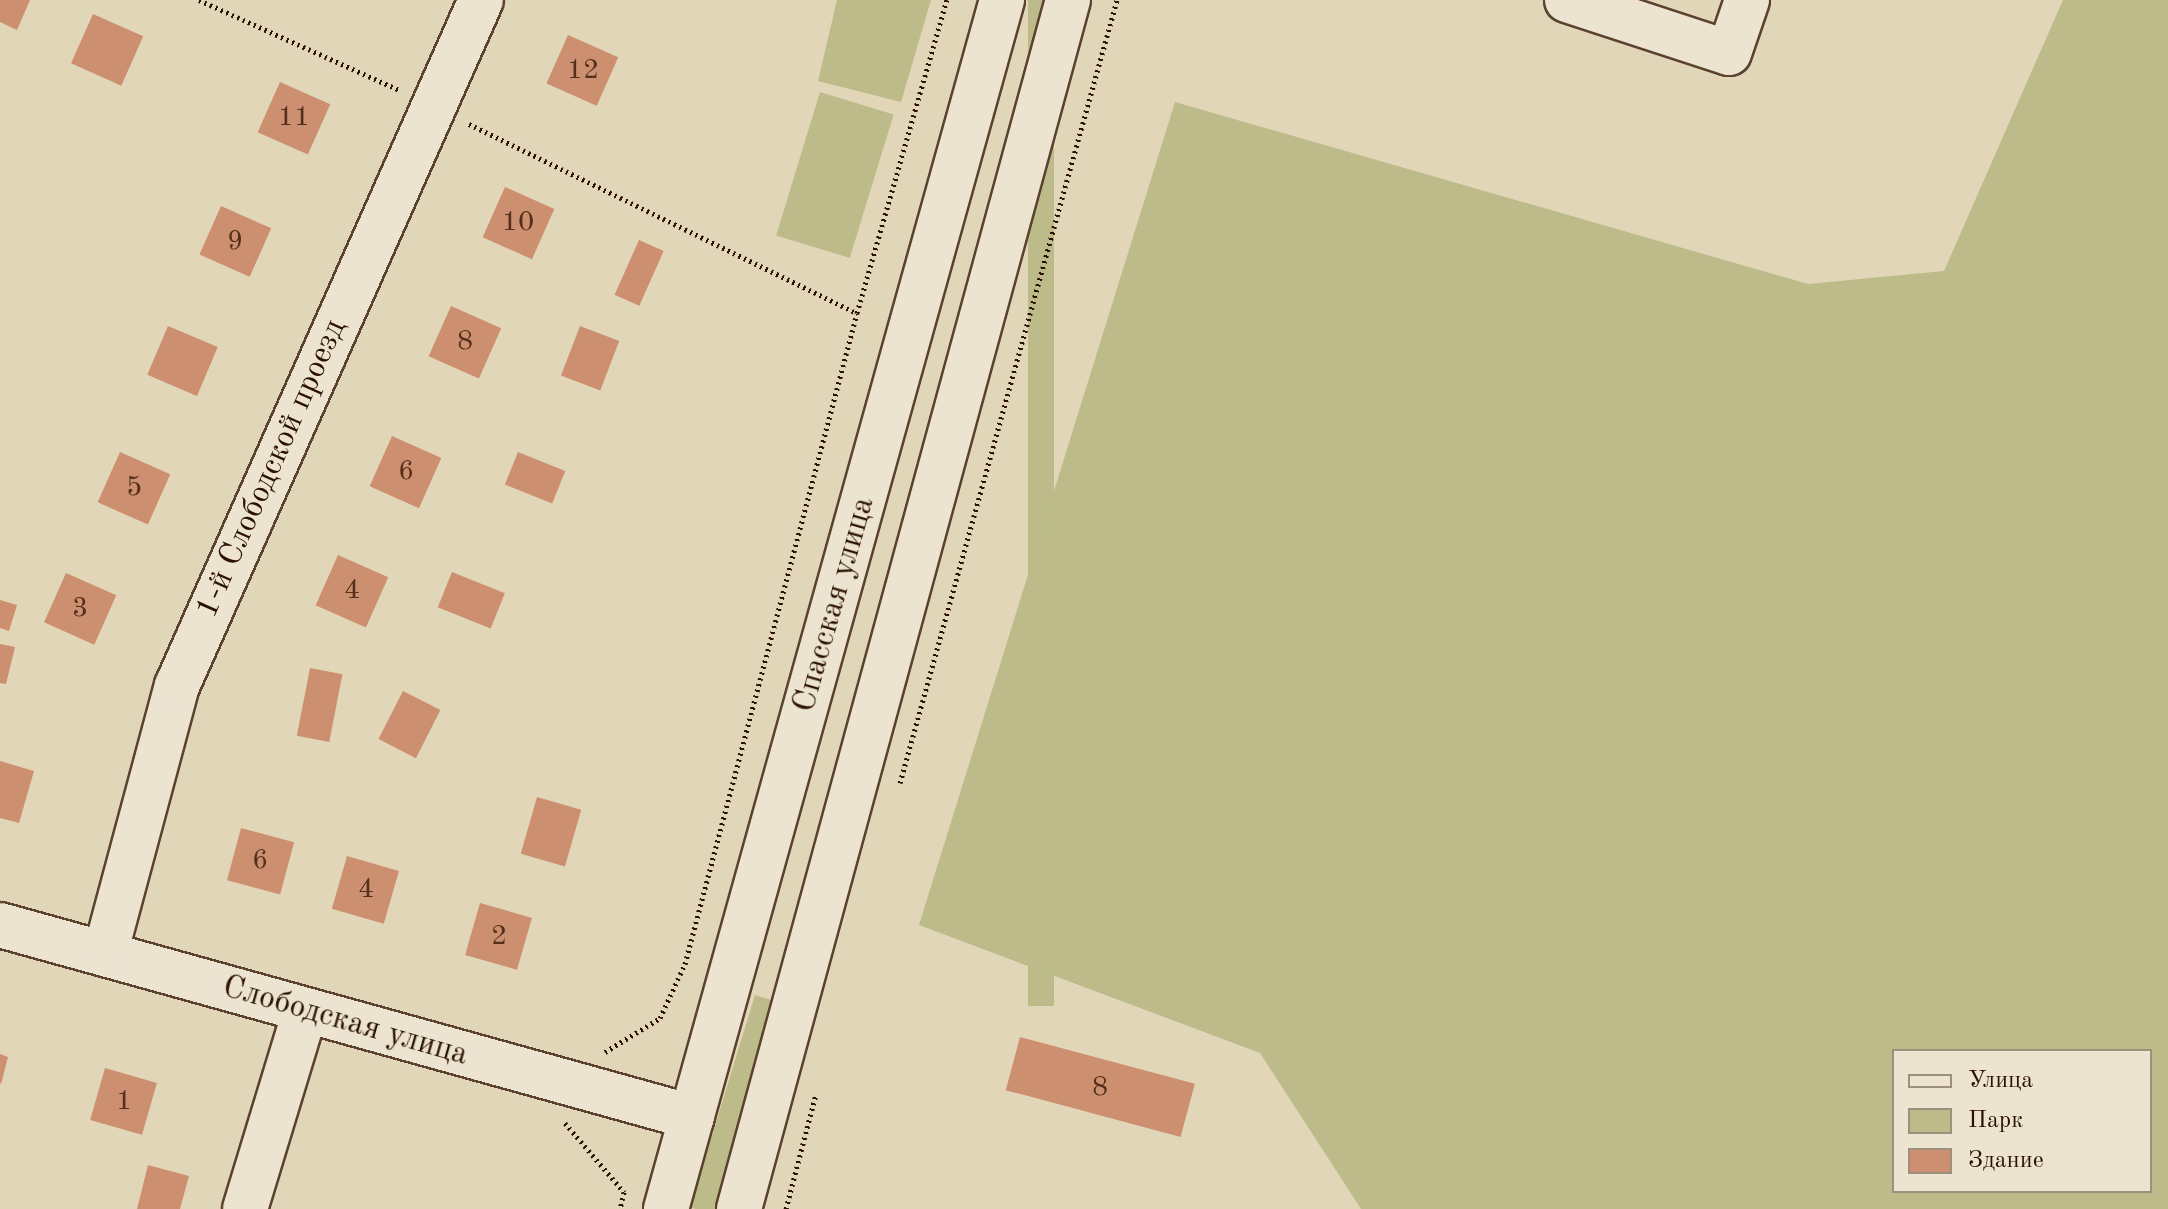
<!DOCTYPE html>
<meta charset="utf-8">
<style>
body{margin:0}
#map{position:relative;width:2168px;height:1209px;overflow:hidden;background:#e2d6b8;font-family:"Old Standard TT",serif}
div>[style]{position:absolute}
.green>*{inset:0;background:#bcbb89;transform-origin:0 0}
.building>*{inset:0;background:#cc8f6f;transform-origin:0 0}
.path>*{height:5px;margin-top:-2.5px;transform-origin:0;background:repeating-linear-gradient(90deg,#2c1100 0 2px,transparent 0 6px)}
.roads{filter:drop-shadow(2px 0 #5a422e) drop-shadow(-2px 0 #5a422e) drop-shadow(0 2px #5a422e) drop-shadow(0 -2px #5a422e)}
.minor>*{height:44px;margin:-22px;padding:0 22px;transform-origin:22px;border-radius:22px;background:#ece4d1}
span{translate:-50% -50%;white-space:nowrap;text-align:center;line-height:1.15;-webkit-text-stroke:8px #ece4d1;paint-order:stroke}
.number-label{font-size:28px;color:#54301c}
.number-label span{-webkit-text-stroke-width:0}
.street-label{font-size:32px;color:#2c1100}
.legend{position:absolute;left:1892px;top:1049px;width:260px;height:144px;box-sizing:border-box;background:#ece4d1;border:2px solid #9f907d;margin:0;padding:10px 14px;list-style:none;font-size:24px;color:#2c1100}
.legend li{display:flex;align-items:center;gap:16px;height:40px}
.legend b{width:40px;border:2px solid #9f907d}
</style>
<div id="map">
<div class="green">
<div style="clip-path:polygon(837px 0,931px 0,901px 102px,818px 81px)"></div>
<div style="left:1028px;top:0;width:26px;height:1006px"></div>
<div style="clip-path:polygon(evenodd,2063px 0,2168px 0,2168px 1209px,1361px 1209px,1260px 1053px,919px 925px,1175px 102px,1808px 284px,1944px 271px,2063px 0,1894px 1051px,2150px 1051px,2150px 1191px,1894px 1191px,1894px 1051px)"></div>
<div style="left:820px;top:92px;width:77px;height:150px;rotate:17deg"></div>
<div style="left:755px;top:995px;width:24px;height:222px;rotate:17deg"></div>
</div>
<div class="building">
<div style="clip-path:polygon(0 0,30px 0,17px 30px,0 22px)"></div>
<div style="left:93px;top:14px;width:55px;height:54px;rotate:24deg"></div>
<div style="left:568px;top:35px;width:55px;height:53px;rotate:24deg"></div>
<div style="left:280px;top:82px;width:55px;height:55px;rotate:24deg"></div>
<div style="left:505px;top:187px;width:54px;height:55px;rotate:24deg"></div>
<div style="left:221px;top:206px;width:55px;height:53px;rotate:24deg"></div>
<div style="left:639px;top:240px;width:27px;height:60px;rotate:24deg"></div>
<div style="left:451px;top:306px;width:55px;height:55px;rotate:24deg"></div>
<div style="left:168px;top:326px;width:54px;height:53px;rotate:23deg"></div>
<div style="left:580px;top:326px;width:42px;height:53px;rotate:21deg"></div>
<div style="left:392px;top:436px;width:54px;height:55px;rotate:24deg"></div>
<div style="left:120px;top:452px;width:55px;height:55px;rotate:24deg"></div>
<div style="left:518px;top:452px;width:51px;height:35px;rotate:22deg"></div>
<div style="left:338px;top:555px;width:55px;height:55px;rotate:24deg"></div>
<div style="left:452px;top:572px;width:57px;height:38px;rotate:22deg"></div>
<div style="left:66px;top:573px;width:55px;height:54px;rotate:24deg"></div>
<div style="clip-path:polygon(0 600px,17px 605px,9px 631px,0 628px)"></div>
<div style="clip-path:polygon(0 644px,15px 647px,6px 684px,0 683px)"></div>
<div style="left:310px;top:668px;width:33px;height:69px;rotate:11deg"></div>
<div style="left:403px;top:691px;width:42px;height:54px;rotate:27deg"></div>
<div style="clip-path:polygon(0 761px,34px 771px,19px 823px,0 818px)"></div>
<div style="left:537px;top:797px;width:46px;height:59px;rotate:16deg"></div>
<div style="left:241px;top:828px;width:55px;height:54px;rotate:15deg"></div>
<div style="left:347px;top:856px;width:54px;height:55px;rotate:16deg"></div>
<div style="left:480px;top:903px;width:54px;height:54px;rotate:16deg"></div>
<div style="left:1020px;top:1037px;width:181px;height:55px;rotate:15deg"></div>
<div style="clip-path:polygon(0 1054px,8px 1057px,1px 1084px,0 1083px)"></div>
<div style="left:105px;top:1068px;width:54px;height:54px;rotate:16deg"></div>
<div style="clip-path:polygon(148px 1165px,189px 1176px,180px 1209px,137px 1209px)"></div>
</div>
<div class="path">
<div style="left:199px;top:0;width:219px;rotate:24.2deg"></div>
<div style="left:469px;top:124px;width:432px;rotate:26deg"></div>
<div style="left:900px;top:783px;width:813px;rotate:-74.51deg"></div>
<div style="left:605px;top:1052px;width:65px;rotate:-31.7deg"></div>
<div style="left:660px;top:1018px;width:60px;rotate:-65.2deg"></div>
<div style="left:685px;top:964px;width:673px;rotate:-75.2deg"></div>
<div style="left:857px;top:313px;width:326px;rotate:-74deg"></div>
<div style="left:565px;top:1123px;width:91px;rotate:49.5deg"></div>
<div style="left:624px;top:1192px;width:17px;rotate:103deg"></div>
<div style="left:786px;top:1209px;width:119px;rotate:-75.4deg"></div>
</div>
<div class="roads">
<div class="minor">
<div style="left:1567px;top:0;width:170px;rotate:18.1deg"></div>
<div style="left:1729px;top:53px;width:56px;rotate:-71.2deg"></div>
<div style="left:0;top:925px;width:718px;rotate:15.51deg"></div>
<div style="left:105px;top:954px;width:278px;rotate:-75deg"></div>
<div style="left:177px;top:686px;width:750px;rotate:-66.1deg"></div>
<div style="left:245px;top:1209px;width:206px;rotate:-73.1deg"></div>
<div style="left:666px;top:1209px;width:1255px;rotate:-74.47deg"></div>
<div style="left:739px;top:1209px;width:1253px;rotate:-74.78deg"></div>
</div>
</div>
<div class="number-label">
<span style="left:583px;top:71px">12</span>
<span style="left:294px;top:118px">11</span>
<span style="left:518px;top:223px">10</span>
<span style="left:235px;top:242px">9</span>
<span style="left:465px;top:342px">8</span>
<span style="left:406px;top:472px">6</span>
<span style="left:134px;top:488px">5</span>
<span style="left:352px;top:591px">4</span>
<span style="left:80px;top:609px">3</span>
<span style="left:260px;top:861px">6</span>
<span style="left:366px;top:890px">4</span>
<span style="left:499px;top:937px">2</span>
<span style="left:1100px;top:1088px">8</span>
<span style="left:124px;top:1102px">1</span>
</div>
<div class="street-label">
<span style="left:272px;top:469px;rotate:-66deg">1-й Слободской проезд</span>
<span style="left:835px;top:605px;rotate:-74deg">Спасская улица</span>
<span style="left:345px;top:1022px;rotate:16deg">Слободская улица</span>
</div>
<ul class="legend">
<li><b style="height:10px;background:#ece4d1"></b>Улица</li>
<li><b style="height:22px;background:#bcbb89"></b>Парк</li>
<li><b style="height:22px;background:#cc8f6f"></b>Здание</li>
</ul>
</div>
